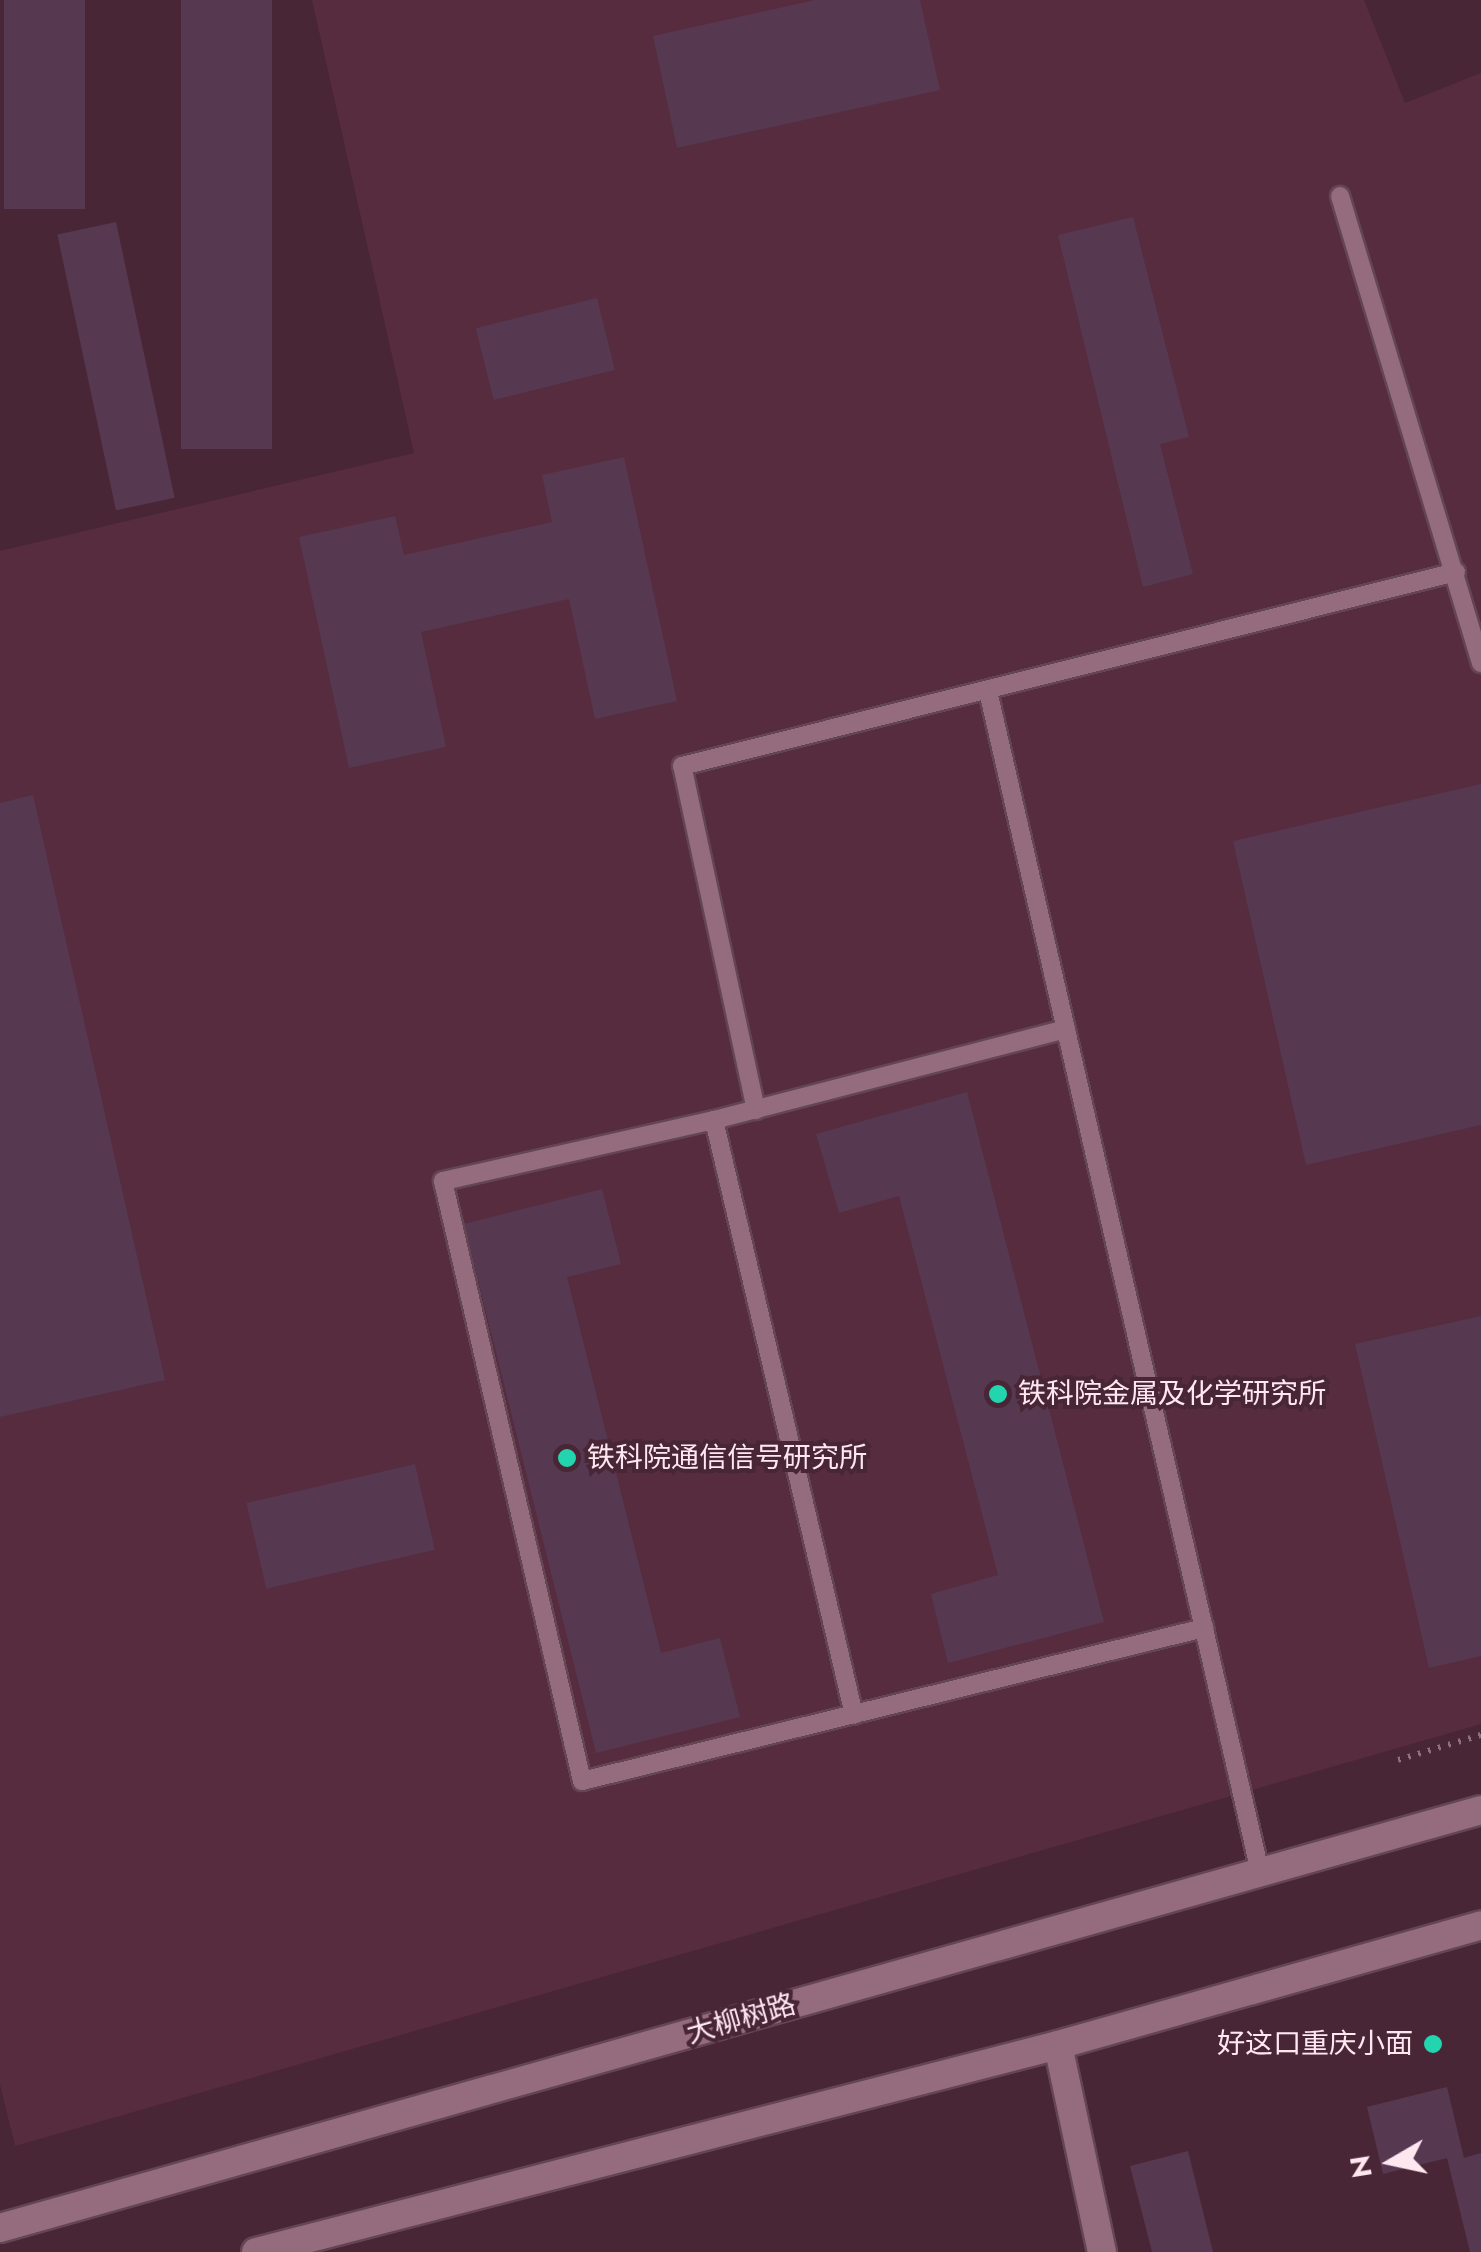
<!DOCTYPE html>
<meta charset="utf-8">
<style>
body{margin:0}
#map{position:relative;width:1481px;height:2252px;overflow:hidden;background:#482635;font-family:Jost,"Noto Sans SC",sans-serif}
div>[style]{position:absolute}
.built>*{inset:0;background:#572c3f}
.building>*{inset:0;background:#563851;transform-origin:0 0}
.path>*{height:6px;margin-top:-3px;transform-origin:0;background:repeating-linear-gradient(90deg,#8e707c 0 2.5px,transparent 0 10.5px)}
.roads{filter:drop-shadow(2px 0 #644653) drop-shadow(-2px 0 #644653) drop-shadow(0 2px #644653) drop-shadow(0 -2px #644653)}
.service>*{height:18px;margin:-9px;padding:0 9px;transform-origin:9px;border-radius:9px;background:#956c7d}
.minor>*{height:28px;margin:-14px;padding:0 14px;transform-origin:14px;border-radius:14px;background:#956c7d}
.secondary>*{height:28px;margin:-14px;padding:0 14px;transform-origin:14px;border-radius:14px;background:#956c7d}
.dots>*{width:28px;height:28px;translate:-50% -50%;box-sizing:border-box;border:5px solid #482635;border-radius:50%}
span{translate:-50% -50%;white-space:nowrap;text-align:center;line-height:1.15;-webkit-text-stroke:8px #482635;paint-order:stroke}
.poi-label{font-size:28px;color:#ffe7f0}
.left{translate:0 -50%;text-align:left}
.right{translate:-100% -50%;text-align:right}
.street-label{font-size:28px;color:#ffe7f0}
.north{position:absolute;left:1341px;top:2112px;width:100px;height:100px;-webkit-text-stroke:8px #482635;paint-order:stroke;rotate:261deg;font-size:28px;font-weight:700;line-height:40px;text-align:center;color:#ffe7f0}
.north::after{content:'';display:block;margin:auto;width:35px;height:45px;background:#ffe7f0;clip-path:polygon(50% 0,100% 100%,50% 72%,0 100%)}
</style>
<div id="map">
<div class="built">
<div style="clip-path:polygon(312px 0,1364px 0,1405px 103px,1481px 73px,1481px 1724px,15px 2146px,0 2085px,0 551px,414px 453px)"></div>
</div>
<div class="building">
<div style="left:4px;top:0;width:81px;height:209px"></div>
<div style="left:181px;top:0;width:91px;height:449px"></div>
<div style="clip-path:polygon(815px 0,920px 0,940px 90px,677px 148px,653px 36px)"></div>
<div style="clip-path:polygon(1133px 217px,1189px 437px,1160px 444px,1193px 574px,1143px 587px,1058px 235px)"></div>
<div style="left:116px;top:222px;width:282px;height:60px;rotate:78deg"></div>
<div style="left:597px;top:298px;width:74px;height:125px;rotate:76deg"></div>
<div style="clip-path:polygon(624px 457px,677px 701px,595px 719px,569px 599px,421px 632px,446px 747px,349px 768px,299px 537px,395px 516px,404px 555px,552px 522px,542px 475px)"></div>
<div style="clip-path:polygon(1481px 784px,1481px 1125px,1306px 1165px,1233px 841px)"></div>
<div style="clip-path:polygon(33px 795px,165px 1380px,0 1417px,0 803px)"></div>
<div style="clip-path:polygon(967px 1092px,1104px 1622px,948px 1663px,931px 1594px,998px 1575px,899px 1196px,839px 1213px,816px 1134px)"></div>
<div style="clip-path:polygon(602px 1189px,621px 1264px,567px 1277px,661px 1653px,720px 1638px,740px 1717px,596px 1753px,464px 1224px)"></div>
<div style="clip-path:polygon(1481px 1316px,1481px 1656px,1429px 1668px,1355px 1344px)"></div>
<div style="left:415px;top:1464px;width:88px;height:173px;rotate:77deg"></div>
<div style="clip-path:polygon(1447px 2087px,1464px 2158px,1481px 2153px,1481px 2252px,1470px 2252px,1447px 2158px,1383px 2174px,1367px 2107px)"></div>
<div style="clip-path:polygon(1188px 2151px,1213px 2252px,1152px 2252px,1130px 2166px)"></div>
</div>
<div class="path">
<div style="left:1398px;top:1760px;width:87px;rotate:-16.8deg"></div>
</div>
<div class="roads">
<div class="service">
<div style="left:1340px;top:196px;width:488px;rotate:73.2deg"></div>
<div style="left:988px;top:691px;width:1212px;rotate:77.03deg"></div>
<div style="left:1066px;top:1029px;width:364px;rotate:165.5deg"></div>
<div style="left:714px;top:1120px;width:278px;rotate:167.3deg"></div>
<div style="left:443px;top:1181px;width:616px;rotate:76.96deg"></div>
<div style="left:582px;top:1781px;width:641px;rotate:-13.82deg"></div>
<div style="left:756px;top:1110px;width:352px;rotate:-102.1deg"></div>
<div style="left:682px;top:766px;width:798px;rotate:-14.07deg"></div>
<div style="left:714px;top:1120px;width:611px;rotate:76.76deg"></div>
</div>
<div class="minor">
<div style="left:1058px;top:2045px;width:212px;rotate:78deg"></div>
</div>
<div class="secondary">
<div style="left:0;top:2228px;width:1539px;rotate:-15.76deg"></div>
<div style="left:256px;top:2252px;width:828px;rotate:-14.47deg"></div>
<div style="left:1058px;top:2045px;width:440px;rotate:-15.8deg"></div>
</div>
</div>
<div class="dots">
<div style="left:998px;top:1394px;background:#23d5af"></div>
<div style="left:567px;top:1458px;background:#23d5af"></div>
<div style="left:1433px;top:2044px;background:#23d5af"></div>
</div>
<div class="poi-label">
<span class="left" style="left:1018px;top:1394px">铁科院金属及化学研究所</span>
<span class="left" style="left:587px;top:1458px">铁科院通信信号研究所</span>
<span class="right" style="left:1413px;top:2044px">好这口重庆小面</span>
</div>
<div class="street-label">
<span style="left:741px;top:2019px;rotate:-16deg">大柳树路</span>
</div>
<div class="north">N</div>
</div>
